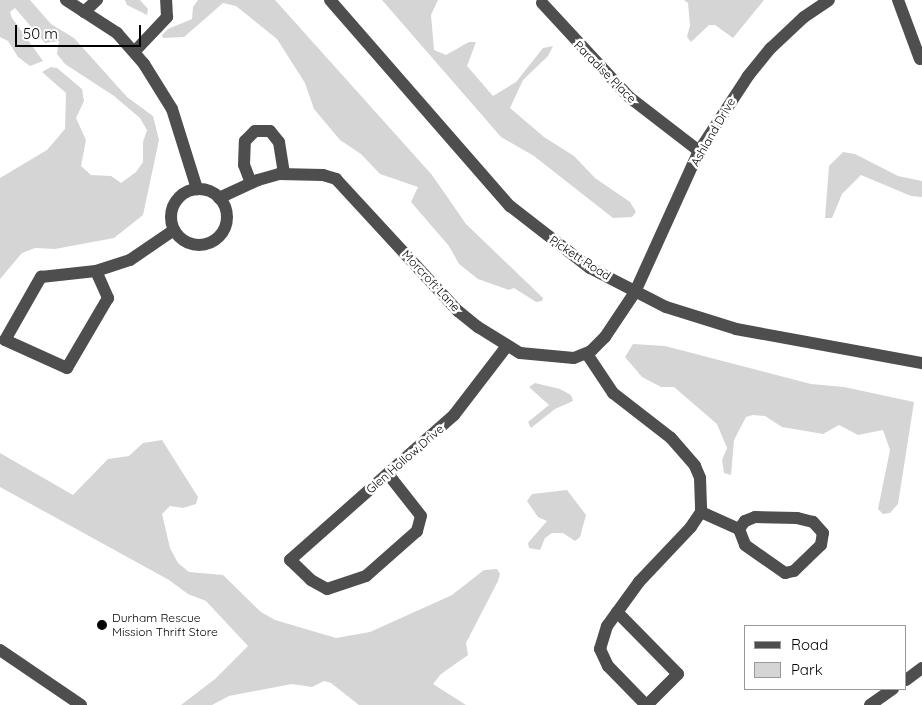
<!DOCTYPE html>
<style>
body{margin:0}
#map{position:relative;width:922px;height:705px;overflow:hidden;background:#fff;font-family:Quicksand,sans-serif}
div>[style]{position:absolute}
.green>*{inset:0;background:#d5d5d5}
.minor>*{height:12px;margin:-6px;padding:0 6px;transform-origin:6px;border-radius:6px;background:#4e4e4e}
.minor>.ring{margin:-6px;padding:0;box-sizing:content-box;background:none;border:12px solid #4e4e4e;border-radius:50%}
.dots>*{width:14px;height:14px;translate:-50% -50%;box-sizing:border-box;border:2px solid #fff;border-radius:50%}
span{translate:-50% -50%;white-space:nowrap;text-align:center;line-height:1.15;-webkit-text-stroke:5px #fff;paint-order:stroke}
.street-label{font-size:12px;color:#000}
.poi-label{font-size:12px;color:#000}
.left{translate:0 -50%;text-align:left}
.legend{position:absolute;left:744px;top:625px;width:162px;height:65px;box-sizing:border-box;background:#fff;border:1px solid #999;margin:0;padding:6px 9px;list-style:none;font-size:15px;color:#000}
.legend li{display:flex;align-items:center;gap:10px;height:25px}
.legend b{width:25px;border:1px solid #999}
.scale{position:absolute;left:15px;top:25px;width:126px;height:22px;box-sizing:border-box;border:2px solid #000;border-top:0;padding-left:6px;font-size:15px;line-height:18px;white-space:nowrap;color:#000;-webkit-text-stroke:4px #fff;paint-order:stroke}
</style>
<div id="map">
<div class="green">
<div style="clip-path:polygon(0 0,30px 0,51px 24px,74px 38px,127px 97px,153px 116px,159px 140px,143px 215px,114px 238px,55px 249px,35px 248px,22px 253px,0 279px,0 178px,47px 150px,65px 129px,66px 93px,42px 72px,51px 67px,57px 68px,82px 89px,84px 101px,76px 118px,86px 140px,81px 166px,91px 175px,111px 176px,121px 183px,136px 172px,143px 162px,143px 142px,147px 130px,140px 118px,114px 96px,65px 64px,57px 54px,59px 41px,45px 43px,15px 8px,10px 12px,12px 18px,43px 61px,30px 66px,18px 57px,8px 41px,0 37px)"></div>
<div style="clip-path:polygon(125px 0,140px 0,148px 9px,147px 15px,127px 5px)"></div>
<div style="clip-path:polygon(198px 0,275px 0,432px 175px,466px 224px,543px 298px,542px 301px,536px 302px,514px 288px,509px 290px,478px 279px,459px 264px,449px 246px,411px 202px,418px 187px,380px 174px,361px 154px,340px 140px,314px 109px,305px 83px,277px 39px,236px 6px,223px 3px,184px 37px,163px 38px,162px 35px,168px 29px,192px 19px,193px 7px)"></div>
<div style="clip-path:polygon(382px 0,438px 0,431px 15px,434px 50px,446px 55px,469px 42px,476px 42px,467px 66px,493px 96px,516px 82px,543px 48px,553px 46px,548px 56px,523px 80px,510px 108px,544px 137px,574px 156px,595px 178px,630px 202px,636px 212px,632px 217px,613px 218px,534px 156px,501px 137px)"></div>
<div style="clip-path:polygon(684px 0,764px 0,733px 38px,715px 25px,709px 25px,691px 42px,687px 37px,690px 25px,688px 3px)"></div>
<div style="clip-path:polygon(843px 152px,855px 154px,898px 176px,922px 181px,922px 197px,911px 196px,861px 175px,842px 194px,832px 218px,825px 218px,829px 166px)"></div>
<div style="clip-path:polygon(633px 344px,665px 346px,811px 384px,844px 387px,914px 402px,898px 504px,890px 513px,883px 514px,878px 509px,890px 450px,883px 430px,858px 435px,839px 425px,823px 434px,782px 427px,765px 416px,753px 415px,746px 417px,734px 440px,731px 475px,724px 473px,722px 460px,727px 448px,717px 424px,674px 387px,661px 387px,642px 377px,625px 357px)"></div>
<div style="clip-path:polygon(535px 383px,560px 389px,571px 395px,573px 401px,555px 409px,531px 428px,528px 422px,549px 405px,529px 387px)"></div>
<div style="clip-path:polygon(162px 440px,198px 497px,196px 504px,183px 508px,170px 506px,162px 514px,170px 548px,178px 563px,189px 572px,223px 575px,261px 612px,275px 620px,336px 638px,370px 632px,452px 595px,484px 570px,497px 569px,500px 574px,498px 581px,466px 643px,468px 655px,441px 674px,433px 684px,466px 705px,359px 705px,331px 683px,324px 681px,312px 687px,292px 684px,229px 696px,212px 705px,181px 705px,215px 679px,248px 646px,206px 601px,188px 594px,169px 580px,0 487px,0 453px,73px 495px,108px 459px,129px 456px,143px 443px)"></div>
<div style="clip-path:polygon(567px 490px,586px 515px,580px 537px,575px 541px,563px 533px,552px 533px,545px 538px,540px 550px,529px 548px,528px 543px,547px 521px,538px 517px,527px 501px,532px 494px)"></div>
</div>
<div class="minor">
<div style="left:66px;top:0;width:61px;rotate:32.9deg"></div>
<div style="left:117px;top:33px;width:41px;rotate:48.9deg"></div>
<div style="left:144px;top:64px;width:53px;rotate:58.1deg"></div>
<div style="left:172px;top:109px;width:84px;rotate:72.6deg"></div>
<div style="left:330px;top:0;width:274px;rotate:48.9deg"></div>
<div style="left:510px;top:206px;width:101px;rotate:37.8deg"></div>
<div style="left:590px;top:268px;width:85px;rotate:27.2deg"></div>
<div style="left:666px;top:307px;width:73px;rotate:17.4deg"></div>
<div style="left:736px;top:329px;width:189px;rotate:10.4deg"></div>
<div style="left:898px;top:0;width:63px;rotate:69.6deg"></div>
<div style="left:542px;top:3px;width:128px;rotate:47.2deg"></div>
<div style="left:629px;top:97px;width:88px;rotate:37.6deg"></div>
<div style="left:84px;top:12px;width:18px;rotate:-43deg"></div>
<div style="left:135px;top:51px;width:47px;rotate:-46.7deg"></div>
<div style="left:167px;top:17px;width:17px;rotate:-93deg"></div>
<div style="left:251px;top:183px;width:19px;rotate:-111deg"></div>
<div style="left:244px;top:165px;width:24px;rotate:-88deg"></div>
<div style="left:245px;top:141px;width:14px;rotate:-45deg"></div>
<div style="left:255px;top:131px;width:15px"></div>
<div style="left:270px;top:131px;width:14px;rotate:51deg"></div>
<div style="left:279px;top:142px;width:32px;rotate:81deg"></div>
<div class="ring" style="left:171px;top:189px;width:44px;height:44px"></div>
<div style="left:219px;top:198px;width:43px;rotate:-24.8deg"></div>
<div style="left:258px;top:180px;width:22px;rotate:-16deg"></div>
<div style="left:279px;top:174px;width:44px;rotate:1.3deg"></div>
<div style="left:323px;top:175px;width:14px;rotate:17deg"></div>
<div style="left:336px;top:179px;width:180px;rotate:47.3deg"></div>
<div style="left:458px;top:311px;width:26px;rotate:39deg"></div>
<div style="left:478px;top:327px;width:49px;rotate:31.8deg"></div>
<div style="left:520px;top:353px;width:54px;rotate:5.3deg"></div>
<div style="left:574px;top:358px;width:18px;rotate:-22deg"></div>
<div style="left:591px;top:351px;width:20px;rotate:-45deg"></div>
<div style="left:605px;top:337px;width:54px;rotate:-56.3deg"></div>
<div style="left:635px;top:292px;width:155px;rotate:-65.6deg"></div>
<div style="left:699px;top:151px;width:90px;rotate:-56.8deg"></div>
<div style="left:748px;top:76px;width:36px;rotate:-51deg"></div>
<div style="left:771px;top:48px;width:45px;rotate:-43.2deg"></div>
<div style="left:804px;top:17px;width:30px;rotate:-34deg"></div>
<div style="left:96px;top:271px;width:30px;rotate:66deg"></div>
<div style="left:108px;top:298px;width:81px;rotate:120.4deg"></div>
<div style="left:67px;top:368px;width:68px;rotate:-155.7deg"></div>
<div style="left:5px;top:340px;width:73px;rotate:-60.3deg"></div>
<div style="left:41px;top:277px;width:55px;rotate:-6.2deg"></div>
<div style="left:96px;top:271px;width:36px;rotate:-18deg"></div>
<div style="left:130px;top:260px;width:53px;rotate:-34.3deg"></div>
<div style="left:587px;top:354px;width:47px;rotate:56.3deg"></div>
<div style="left:613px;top:393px;width:73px;rotate:37.8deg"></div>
<div style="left:671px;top:438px;width:37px;rotate:49deg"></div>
<div style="left:695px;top:466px;width:13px;rotate:67deg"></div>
<div style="left:700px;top:478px;width:34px;rotate:88deg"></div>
<div style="left:701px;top:512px;width:18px;rotate:124deg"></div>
<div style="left:691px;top:527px;width:76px;rotate:133.4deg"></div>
<div style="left:639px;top:582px;width:54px;rotate:126deg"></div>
<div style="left:607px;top:626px;width:24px;rotate:107deg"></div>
<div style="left:600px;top:649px;width:19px;rotate:65deg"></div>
<div style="left:608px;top:666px;width:54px;rotate:45.7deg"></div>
<div style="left:388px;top:474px;width:53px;rotate:51.8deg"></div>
<div style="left:421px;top:516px;width:16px;rotate:105deg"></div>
<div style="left:417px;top:531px;width:68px;rotate:138.6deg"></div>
<div style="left:366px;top:576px;width:41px;rotate:161.6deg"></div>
<div style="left:327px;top:589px;width:18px;rotate:-151deg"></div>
<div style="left:311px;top:580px;width:29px;rotate:-136deg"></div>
<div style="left:290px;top:560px;width:219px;rotate:-41.5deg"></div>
<div style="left:454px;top:415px;width:87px;rotate:-52.5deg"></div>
<div style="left:701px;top:512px;width:42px;rotate:24.1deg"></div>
<div style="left:739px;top:529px;width:17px;rotate:69deg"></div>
<div style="left:745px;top:545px;width:49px;rotate:35deg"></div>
<div style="left:785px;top:573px;width:9px;rotate:-13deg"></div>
<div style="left:794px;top:571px;width:37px;rotate:-44deg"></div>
<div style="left:821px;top:545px;width:12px;rotate:-81deg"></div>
<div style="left:823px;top:533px;width:15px;rotate:-132deg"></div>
<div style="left:813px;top:522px;width:16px;rotate:-166deg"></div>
<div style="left:797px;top:518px;width:42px;rotate:-178.6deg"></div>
<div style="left:755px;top:517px;width:11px;rotate:158deg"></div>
<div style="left:745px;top:521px;width:10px;rotate:127deg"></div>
<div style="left:617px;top:612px;width:87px;rotate:45.5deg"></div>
<div style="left:678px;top:674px;width:44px;rotate:135deg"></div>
<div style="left:0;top:650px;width:98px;rotate:34.2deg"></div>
<div style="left:906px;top:680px;width:20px;rotate:-37deg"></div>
<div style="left:870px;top:705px;width:28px;rotate:-35deg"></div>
</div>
<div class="dots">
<div style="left:102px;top:625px;background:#000"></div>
</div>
<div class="street-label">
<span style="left:605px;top:72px;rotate:45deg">Paradise Place</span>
<span style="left:713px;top:132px;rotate:-60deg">Ashland Drive</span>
<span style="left:580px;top:258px;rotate:33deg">Pickett Road</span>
<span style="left:431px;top:281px;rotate:47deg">Morcroft Lane</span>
<span style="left:405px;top:459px;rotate:-41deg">Glen Hollow Drive</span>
</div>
<div class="poi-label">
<span class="left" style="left:112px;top:625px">Durham Rescue<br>Mission Thrift Store</span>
</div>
<ul class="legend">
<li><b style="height:6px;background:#4e4e4e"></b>Road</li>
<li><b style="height:14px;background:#d5d5d5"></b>Park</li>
</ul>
<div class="scale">50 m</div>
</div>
